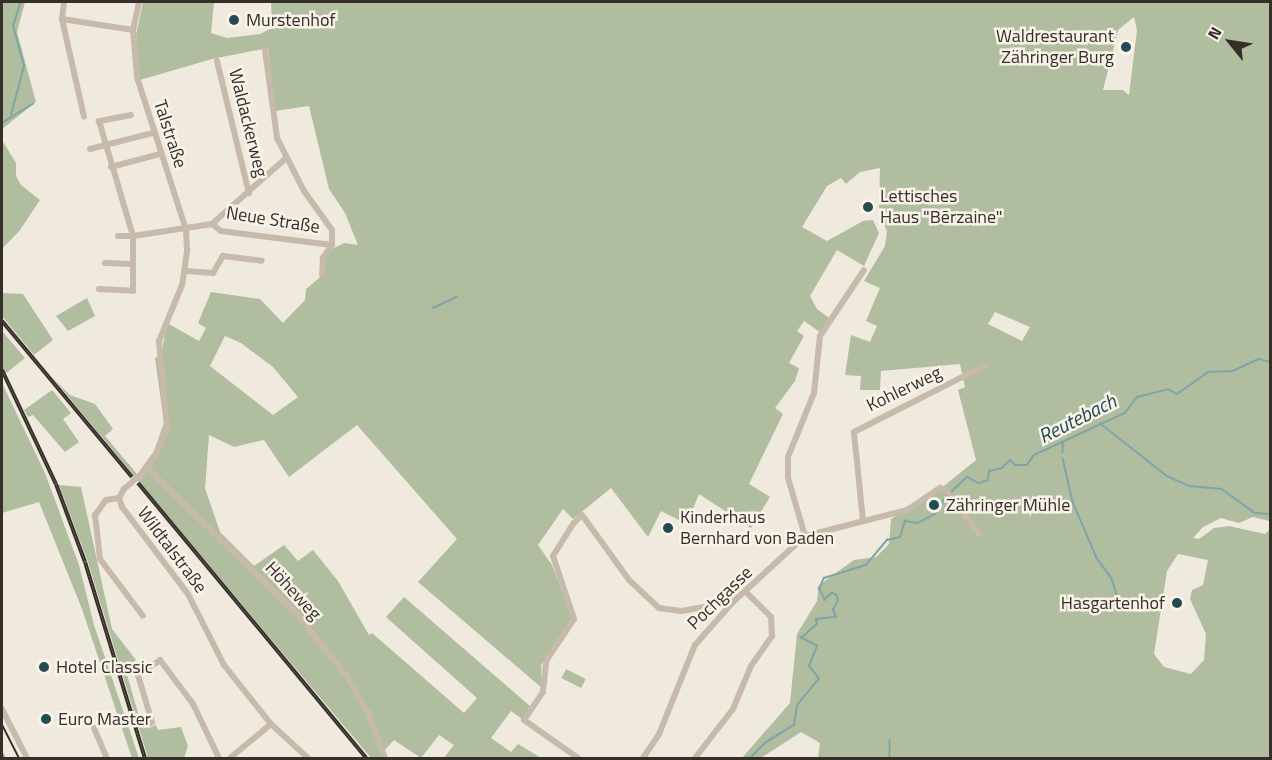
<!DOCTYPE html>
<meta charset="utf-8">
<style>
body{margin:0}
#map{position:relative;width:1272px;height:760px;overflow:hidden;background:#f0e9dd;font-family:"Titillium Web",sans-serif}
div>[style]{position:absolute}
.green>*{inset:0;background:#b0bd9e;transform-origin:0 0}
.stream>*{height:1.5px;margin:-0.75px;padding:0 0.75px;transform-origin:0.75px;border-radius:0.75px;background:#7fa4aa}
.minor>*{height:6px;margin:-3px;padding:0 3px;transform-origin:3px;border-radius:3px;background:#c7baaa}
.tram>*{height:1.5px;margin:-0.75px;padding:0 0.75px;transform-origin:0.75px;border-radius:0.75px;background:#352e29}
.rail>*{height:4px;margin-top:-2px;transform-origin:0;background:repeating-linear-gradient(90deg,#f8f2e9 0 4.5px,#352e29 0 9px);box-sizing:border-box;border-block:2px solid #352e29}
.minor-bridge>*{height:6px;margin:-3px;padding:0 3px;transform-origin:3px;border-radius:3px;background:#c7baaa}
.dots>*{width:16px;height:16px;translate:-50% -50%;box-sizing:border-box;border:3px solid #f8f2e9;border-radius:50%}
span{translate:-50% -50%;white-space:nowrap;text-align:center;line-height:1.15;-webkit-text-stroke:5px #f8f2e9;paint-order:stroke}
.poi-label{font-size:18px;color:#352e29}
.left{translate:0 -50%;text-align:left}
.right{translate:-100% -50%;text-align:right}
.street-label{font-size:18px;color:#352e29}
.water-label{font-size:20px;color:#224b52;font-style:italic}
.frame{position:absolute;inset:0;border:3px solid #352e29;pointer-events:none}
.north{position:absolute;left:1200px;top:12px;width:60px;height:60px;-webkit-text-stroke:4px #f8f2e9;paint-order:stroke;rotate:300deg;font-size:16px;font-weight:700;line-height:24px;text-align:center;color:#352e29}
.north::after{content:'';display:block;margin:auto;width:21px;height:27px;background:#352e29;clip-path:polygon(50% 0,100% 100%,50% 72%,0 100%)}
</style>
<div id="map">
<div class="green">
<div style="clip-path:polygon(2px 2px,25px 2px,17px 32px,36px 102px,2px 129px)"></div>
<div style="clip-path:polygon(evenodd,143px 2px,214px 2px,211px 33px,227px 38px,260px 34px,272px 28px,271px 2px,1270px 2px,1270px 517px,1269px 521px,1253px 517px,1239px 523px,1221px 518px,1203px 527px,1193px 538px,1199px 539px,1214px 528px,1229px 526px,1265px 534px,1270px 529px,1270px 758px,818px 758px,820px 743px,801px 732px,761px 758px,742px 758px,790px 703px,797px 634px,817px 601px,819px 585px,854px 560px,876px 557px,889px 544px,891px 519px,939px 490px,976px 460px,958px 390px,965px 387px,960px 364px,881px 371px,880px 390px,860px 390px,861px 376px,845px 375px,851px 335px,870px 342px,877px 326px,866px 321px,880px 288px,864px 281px,885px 246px,887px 231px,879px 214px,880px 168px,860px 172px,846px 184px,841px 178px,827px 186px,802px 227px,827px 241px,863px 221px,873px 220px,879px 233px,864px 266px,837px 250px,810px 296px,817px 309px,829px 318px,820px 332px,804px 321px,797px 331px,804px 336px,789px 363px,799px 368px,795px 381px,775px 408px,783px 414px,749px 484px,770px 497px,751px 528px,699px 494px,687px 524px,661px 511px,648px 537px,611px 488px,573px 519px,563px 509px,538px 545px,552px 565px,572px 617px,541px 665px,542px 688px,418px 582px,457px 539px,357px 425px,289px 477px,264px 440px,234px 447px,209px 435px,205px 488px,220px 532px,254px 566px,284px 545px,298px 561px,313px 550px,338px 581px,369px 635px,372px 633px,464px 713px,477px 698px,386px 617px,404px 597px,530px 706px,522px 719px,511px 711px,491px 738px,511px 752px,518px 744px,541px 758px,444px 758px,454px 745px,439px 735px,421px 758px,394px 740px,381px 754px,383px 758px,371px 758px,138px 481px,143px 477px,139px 472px,154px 451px,164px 423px,155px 358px,161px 355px,167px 323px,199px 341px,206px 328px,198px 323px,211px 292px,260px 299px,283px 323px,305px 300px,306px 289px,324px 274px,325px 257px,334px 248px,344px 243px,358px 245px,345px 213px,329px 189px,309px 106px,275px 111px,268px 48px,212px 59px,140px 80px,136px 35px,143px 2px,1134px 17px,1137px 30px,1129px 95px,1123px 90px,1103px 90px,1118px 30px,1134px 17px,143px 2px,995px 312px,1030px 327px,1022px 341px,988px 324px,995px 312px,143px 2px,225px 336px,241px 343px,273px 367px,298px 397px,273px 415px,210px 366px,225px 336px,143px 2px,1178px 554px,1208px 560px,1203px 585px,1192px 590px,1190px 599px,1206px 634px,1204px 660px,1191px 674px,1164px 667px,1154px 654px,1167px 571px,1178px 554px)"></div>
<div style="clip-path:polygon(2px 140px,16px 163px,16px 176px,21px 185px,40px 200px,20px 230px,2px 249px)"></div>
<div style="clip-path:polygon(2px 293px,23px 294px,53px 340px,34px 355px,2px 316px)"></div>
<div style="clip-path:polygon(87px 298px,95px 316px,68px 331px,56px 316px)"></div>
<div style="clip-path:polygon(2px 331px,25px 358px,5px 374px,2px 367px)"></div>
<div style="clip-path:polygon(53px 378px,70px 395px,95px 404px,113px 429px,105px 436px,137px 474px,134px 476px)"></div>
<div style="clip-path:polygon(2px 383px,45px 473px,79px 565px,94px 625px,139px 758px,132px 758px,82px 609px,39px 502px,2px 513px)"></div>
<div style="clip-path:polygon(52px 390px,71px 413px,63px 419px,79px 442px,65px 452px,33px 415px,28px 417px,24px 410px)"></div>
<div style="clip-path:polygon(59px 485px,81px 487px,112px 629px,136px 660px,125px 668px,143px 730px,156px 725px,158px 730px,181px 727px,188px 746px,184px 758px,148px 758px,88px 562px)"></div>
<div style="left:566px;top:669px;width:22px;height:10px;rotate:27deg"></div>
</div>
<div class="stream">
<div style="left:11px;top:115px;width:51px;rotate:-75.1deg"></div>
<div style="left:24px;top:66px;width:41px;rotate:-105.4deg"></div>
<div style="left:13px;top:26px;width:25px;rotate:-72deg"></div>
<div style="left:2px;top:123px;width:36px;rotate:-32deg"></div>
<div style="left:433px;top:308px;width:26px;rotate:-25deg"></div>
<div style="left:1100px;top:423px;width:85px;rotate:38.3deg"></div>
<div style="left:1167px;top:476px;width:24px;rotate:24deg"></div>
<div style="left:1189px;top:486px;width:33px;rotate:5deg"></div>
<div style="left:1222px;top:489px;width:41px;rotate:36deg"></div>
<div style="left:1255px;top:513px;width:15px;rotate:4deg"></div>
<div style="left:1063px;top:442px;width:10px;rotate:90deg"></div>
<div style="left:1063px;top:458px;width:45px;rotate:77.2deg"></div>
<div style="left:1073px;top:502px;width:61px;rotate:66.8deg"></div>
<div style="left:1097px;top:558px;width:26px;rotate:54deg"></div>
<div style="left:1112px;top:579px;width:32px;rotate:72deg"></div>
<div style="left:951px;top:492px;width:22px;rotate:-43deg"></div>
<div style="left:967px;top:477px;width:13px;rotate:27deg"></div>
<div style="left:979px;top:483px;width:9px;rotate:-18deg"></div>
<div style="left:988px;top:480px;width:9px;rotate:-84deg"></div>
<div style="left:989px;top:471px;width:13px;rotate:-13deg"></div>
<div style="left:1002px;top:468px;width:11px;rotate:-45deg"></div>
<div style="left:1010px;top:460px;width:8px;rotate:40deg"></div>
<div style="left:1016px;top:465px;width:11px"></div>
<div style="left:1027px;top:465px;width:12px;rotate:-55deg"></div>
<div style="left:1034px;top:455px;width:100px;rotate:-24.8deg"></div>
<div style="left:1125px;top:413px;width:20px;rotate:-53deg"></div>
<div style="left:1137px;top:397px;width:32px;rotate:-14deg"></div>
<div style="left:1168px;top:389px;width:10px;rotate:29deg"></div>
<div style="left:1177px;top:394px;width:38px;rotate:-35deg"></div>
<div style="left:1208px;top:372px;width:25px;rotate:-2deg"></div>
<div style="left:1233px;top:371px;width:29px;rotate:-25deg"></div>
<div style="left:1259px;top:359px;width:11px;rotate:15deg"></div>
<div style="left:890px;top:740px;width:18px;rotate:90deg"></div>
<div style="left:2px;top:752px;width:7px;rotate:63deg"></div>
<div style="left:750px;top:758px;width:21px;rotate:-45deg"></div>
<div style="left:765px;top:743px;width:34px;rotate:-32deg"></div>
<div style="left:794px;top:725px;width:20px;rotate:-81deg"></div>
<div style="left:797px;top:705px;width:34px;rotate:-50deg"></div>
<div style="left:819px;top:679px;width:16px;rotate:-128deg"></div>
<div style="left:809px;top:666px;width:22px;rotate:-68deg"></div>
<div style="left:817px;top:646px;width:18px;rotate:-153deg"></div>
<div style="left:801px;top:638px;width:21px;rotate:-41deg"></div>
<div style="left:817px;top:624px;width:5px;rotate:-101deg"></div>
<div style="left:816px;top:619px;width:20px;rotate:-6deg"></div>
<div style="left:836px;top:617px;width:8px;rotate:-113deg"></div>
<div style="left:833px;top:610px;width:11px;rotate:-63deg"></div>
<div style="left:838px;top:600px;width:5px;rotate:-112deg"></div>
<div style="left:836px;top:595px;width:4px;rotate:-153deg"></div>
<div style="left:832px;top:593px;width:10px;rotate:135deg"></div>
<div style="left:825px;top:600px;width:13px;rotate:-119deg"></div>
<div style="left:819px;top:589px;width:12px;rotate:-66deg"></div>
<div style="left:824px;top:578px;width:44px;rotate:-17.2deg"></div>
<div style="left:866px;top:565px;width:33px;rotate:-50deg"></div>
<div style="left:887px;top:540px;width:13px;rotate:-13deg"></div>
<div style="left:900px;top:537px;width:17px;rotate:-73deg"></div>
<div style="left:905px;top:521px;width:13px;rotate:9deg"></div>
<div style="left:918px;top:523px;width:19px;rotate:-28deg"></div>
<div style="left:935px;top:514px;width:22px;rotate:-58deg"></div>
</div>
<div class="minor">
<div style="left:64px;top:2px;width:17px;rotate:97deg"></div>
<div style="left:62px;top:19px;width:100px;rotate:77.3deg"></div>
<div style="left:139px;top:2px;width:29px;rotate:102deg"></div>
<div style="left:133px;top:30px;width:47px;rotate:85.1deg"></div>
<div style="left:137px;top:77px;width:161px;rotate:72.2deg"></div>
<div style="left:186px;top:230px;width:21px;rotate:87deg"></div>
<div style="left:187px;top:251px;width:34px;rotate:98deg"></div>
<div style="left:182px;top:285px;width:61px;rotate:112.3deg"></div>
<div style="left:159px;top:341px;width:87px;rotate:84.7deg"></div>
<div style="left:167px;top:428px;width:31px;rotate:112deg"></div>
<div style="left:155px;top:457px;width:22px;rotate:129deg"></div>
<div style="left:62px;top:19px;width:72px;rotate:8.8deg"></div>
<div style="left:265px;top:50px;width:89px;rotate:82.2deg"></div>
<div style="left:277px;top:138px;width:59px;rotate:63deg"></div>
<div style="left:304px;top:191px;width:48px;rotate:54.3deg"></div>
<div style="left:332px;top:230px;width:15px;rotate:90deg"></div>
<div style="left:332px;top:245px;width:16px;rotate:125deg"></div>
<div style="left:323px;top:258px;width:17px;rotate:93deg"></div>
<div style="left:217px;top:61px;width:136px;rotate:76.4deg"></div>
<div style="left:131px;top:115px;width:33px;rotate:169deg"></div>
<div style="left:99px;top:121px;width:120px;rotate:73.5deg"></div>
<div style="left:133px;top:236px;width:80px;rotate:-8.6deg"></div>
<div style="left:212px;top:224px;width:99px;rotate:-41.7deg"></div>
<div style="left:90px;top:149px;width:65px;rotate:-14.3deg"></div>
<div style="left:111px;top:167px;width:51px;rotate:-14.9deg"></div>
<div style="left:212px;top:224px;width:11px;rotate:38deg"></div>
<div style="left:221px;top:231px;width:112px;rotate:7.2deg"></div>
<div style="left:105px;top:263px;width:28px;rotate:2deg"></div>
<div style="left:186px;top:271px;width:27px;rotate:4deg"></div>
<div style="left:213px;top:273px;width:20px;rotate:-60deg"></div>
<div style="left:223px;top:256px;width:39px;rotate:7deg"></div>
<div style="left:99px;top:289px;width:34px;rotate:3deg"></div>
<div style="left:133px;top:291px;width:55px;rotate:-90deg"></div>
<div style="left:133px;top:236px;width:15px;rotate:180deg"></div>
<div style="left:147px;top:468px;width:209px;rotate:44.2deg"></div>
<div style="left:297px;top:614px;width:77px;rotate:51.3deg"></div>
<div style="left:345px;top:674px;width:44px;rotate:58.8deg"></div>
<div style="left:368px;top:712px;width:49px;rotate:69.7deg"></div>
<div style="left:124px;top:489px;width:10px;rotate:119deg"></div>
<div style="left:119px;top:498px;width:9px;rotate:72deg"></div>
<div style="left:122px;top:507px;width:109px;rotate:52.8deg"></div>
<div style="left:188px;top:594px;width:80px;rotate:63.1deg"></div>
<div style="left:224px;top:665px;width:75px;rotate:51.5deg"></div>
<div style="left:271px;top:724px;width:50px;rotate:42.6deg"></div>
<div style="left:119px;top:498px;width:13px;rotate:171deg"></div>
<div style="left:106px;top:500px;width:19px;rotate:126deg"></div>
<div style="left:95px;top:515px;width:44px;rotate:83.5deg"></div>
<div style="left:100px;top:559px;width:71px;rotate:53deg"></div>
<div style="left:863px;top:521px;width:89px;rotate:-95.8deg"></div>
<div style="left:854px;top:432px;width:146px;rotate:-26.9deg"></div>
<div style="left:805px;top:536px;width:60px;rotate:-106.3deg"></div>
<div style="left:788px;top:478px;width:21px;rotate:-90deg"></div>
<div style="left:788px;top:457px;width:69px;rotate:-67.9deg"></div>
<div style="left:814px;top:393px;width:57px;rotate:-84deg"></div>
<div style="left:820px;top:336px;width:79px;rotate:-56.3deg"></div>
<div style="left:2px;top:709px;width:55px;rotate:63deg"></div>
<div style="left:144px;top:727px;width:9px;rotate:-32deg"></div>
<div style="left:152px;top:722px;width:49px;rotate:-106.6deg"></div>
<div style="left:138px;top:675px;width:27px;rotate:-34deg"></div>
<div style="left:160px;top:660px;width:55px;rotate:53.1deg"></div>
<div style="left:193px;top:704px;width:60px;rotate:64.3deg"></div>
<div style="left:94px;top:728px;width:33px;rotate:67deg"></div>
<div style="left:230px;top:758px;width:53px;rotate:-39.7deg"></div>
<div style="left:578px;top:758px;width:66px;rotate:-144.9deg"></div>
<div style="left:524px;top:720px;width:34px;rotate:-56deg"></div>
<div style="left:543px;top:692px;width:31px;rotate:-84deg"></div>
<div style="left:546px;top:661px;width:50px;rotate:-56.3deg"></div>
<div style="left:574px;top:619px;width:66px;rotate:-108.4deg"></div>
<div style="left:553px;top:556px;width:39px;rotate:-58deg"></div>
<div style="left:574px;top:523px;width:11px;rotate:-45deg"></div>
<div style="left:582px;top:515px;width:80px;rotate:54.1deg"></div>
<div style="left:629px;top:580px;width:41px;rotate:43deg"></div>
<div style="left:659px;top:608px;width:22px;rotate:8deg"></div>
<div style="left:681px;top:611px;width:53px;rotate:-9.8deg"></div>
<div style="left:643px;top:758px;width:29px;rotate:-56deg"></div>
<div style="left:659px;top:734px;width:96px;rotate:-68deg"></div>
<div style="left:695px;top:645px;width:57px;rotate:-48.5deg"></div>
<div style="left:733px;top:602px;width:98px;rotate:-42.5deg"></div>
<div style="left:805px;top:536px;width:105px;rotate:-14.3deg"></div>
<div style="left:907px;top:510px;width:40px;rotate:-34deg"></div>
<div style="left:940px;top:488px;width:6px;rotate:18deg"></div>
<div style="left:946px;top:490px;width:55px;rotate:53.1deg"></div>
<div style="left:695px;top:758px;width:62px;rotate:-52.2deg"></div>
<div style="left:733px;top:709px;width:47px;rotate:-67.3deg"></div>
<div style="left:751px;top:666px;width:37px;rotate:-55deg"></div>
<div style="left:772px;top:636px;width:19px;rotate:-93deg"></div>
<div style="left:771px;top:617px;width:35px;rotate:-135deg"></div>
</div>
<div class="tram">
<div style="left:2px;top:724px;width:38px;rotate:63deg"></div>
</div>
<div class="rail">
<div style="left:2px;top:321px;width:203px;rotate:50.2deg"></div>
<div style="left:2px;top:370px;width:126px;rotate:64.7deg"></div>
<div style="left:56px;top:484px;width:83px;rotate:69.6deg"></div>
<div style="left:85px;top:562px;width:205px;rotate:73deg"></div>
<div style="left:138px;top:483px;width:357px;rotate:50.3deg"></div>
</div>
<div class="minor-bridge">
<div style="left:124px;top:489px;width:23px;rotate:-41deg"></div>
</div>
<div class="dots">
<div style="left:234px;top:20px;background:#224b52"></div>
<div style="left:1126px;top:47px;background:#224b52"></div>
<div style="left:868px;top:207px;background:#224b52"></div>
<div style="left:934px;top:505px;background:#224b52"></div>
<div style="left:668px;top:528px;background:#224b52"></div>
<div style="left:1177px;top:603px;background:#224b52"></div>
<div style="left:44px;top:667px;background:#224b52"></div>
<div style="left:46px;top:719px;background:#224b52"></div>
</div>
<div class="poi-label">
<span class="left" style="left:246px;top:20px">Murstenhof</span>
<span class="right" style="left:1114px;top:47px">Waldrestaurant<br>Zähringer Burg</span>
<span class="left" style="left:880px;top:207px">Lettisches<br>Haus "Bērzaine"</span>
<span class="left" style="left:946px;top:505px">Zähringer Mühle</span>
<span class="left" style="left:680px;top:528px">Kinderhaus<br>Bernhard von Baden</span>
<span class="right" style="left:1165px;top:603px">Hasgartenhof</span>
<span class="left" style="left:56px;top:667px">Hotel Classic</span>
<span class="left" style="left:58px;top:719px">Euro Master</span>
</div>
<div class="street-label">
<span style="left:248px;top:123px;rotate:76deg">Waldackerweg</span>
<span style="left:170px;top:134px;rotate:72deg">Talstraße</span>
<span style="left:273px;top:220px;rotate:9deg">Neue Straße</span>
<span style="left:904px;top:389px;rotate:-26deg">Kohlerweg</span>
<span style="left:172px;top:550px;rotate:53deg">Wildtalstraße</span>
<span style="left:293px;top:591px;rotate:47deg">Höheweg</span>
<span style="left:720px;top:598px;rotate:-44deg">Pochgasse</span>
</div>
<div class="water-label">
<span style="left:1077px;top:418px;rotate:-27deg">Reutebach</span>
</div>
<div class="frame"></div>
<div class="north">N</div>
</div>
